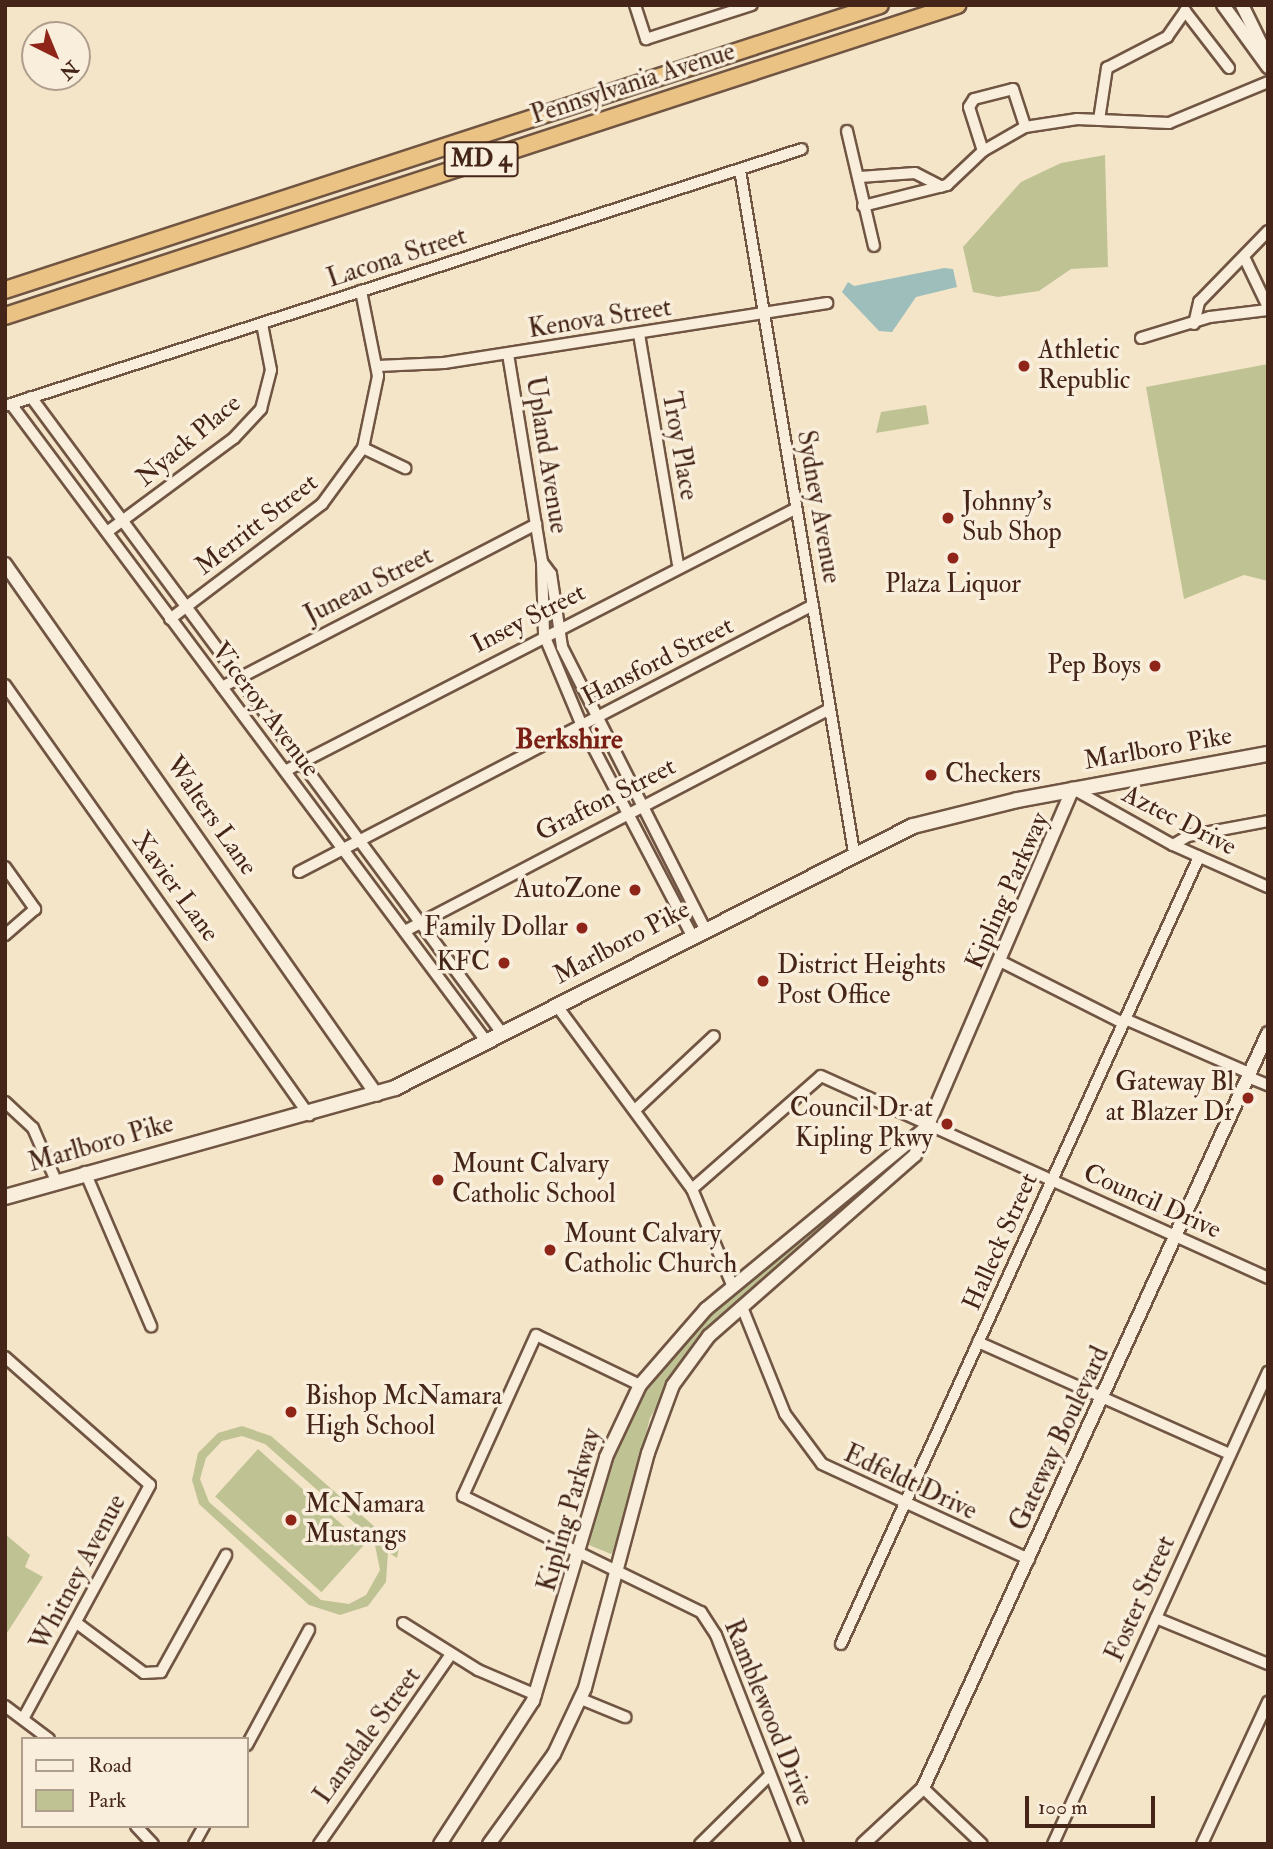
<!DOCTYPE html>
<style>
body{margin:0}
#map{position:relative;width:1273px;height:1849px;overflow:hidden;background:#f4e5c8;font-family:"IM FELL Double Pica",serif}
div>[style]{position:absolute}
.green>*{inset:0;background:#bfc394;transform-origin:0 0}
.water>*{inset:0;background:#9dbebb}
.roads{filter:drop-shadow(2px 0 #715543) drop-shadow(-2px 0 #715543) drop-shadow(0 2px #715543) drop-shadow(0 -2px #715543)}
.minor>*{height:10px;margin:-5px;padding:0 5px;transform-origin:5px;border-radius:5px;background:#f8eedb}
.tertiary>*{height:12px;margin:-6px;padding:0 6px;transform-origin:6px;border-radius:6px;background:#f8eedb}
.secondary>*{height:14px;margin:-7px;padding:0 7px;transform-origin:7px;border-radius:7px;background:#f8eedb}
.trunk>*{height:16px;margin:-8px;padding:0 8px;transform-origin:8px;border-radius:8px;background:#eac284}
.dots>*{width:19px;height:19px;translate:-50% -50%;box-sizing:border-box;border:4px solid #f8eedb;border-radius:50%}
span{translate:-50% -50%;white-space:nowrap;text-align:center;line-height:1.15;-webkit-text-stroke:7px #f8eedb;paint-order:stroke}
.shield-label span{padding:2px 5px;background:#f8eedb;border:2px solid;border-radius:5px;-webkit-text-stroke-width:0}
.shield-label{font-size:24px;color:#452517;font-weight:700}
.street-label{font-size:26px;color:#452517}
.poi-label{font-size:26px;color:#452517}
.left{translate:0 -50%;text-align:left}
.right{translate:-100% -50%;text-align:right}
.neighbourhood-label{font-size:28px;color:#7a1f14;font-weight:700}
.frame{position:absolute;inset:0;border:7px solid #452517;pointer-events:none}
.legend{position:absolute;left:21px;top:1737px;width:228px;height:91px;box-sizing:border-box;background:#f8eedb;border:2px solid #b09e8d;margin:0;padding:9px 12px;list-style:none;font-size:21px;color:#452517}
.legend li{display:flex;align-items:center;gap:14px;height:35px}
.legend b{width:35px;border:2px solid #b09e8d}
.north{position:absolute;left:21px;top:21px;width:70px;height:70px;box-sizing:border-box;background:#f8eedb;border:2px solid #b09e8d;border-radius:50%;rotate:137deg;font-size:19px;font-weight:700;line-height:28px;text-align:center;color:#452517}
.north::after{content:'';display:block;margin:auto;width:24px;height:32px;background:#8f2418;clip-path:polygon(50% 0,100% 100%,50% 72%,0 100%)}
.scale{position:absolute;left:1025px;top:1796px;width:130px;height:32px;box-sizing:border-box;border:4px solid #452517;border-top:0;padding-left:9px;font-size:21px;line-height:24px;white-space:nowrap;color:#452517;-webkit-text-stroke:5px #f8eedb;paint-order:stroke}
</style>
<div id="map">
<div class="green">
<div style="clip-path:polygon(1105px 155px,1108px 267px,1071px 269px,1039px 291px,998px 297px,973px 292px,963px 247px,1021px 182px,1061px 163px)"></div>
<div style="clip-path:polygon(1268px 364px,1268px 581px,1244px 575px,1184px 599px,1146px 387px)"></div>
<div style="clip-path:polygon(926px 405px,929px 424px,876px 433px,881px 412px)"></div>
<div style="clip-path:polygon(915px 1142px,897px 1166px,700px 1334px,650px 1418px,617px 1548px,611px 1554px,589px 1545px,609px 1457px,639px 1391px,680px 1339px)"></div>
<div style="clip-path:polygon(evenodd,242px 1426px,271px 1436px,399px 1548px,397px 1558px,388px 1552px,386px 1582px,368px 1606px,340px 1615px,309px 1605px,199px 1504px,192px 1480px,198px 1453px,218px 1433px,242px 1426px,242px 1436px,265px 1444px,374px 1540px,380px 1570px,366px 1595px,349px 1604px,321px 1600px,209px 1502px,200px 1479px,206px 1458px,222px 1441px,242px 1436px)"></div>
<div style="left:258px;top:1449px;width:143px;height:64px;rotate:42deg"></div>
<div style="clip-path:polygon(5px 1534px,30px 1555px,25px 1567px,43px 1577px,5px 1636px)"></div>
</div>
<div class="water">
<div style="clip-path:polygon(944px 268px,953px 269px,957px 287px,916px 297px,892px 332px,879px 331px,842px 292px,848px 282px,854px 286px)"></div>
</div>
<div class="roads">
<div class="minor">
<div style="left:635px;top:5px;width:36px;rotate:72deg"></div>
<div style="left:646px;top:39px;width:111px;rotate:-17.8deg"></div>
<div style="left:1099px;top:120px;width:53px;rotate:-81.3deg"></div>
<div style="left:1107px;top:68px;width:68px;rotate:-27.3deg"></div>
<div style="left:1167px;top:37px;width:32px;rotate:-55deg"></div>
<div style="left:1185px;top:11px;width:72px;rotate:52.3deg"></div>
<div style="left:847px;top:131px;width:118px;rotate:76.8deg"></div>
<div style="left:983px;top:151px;width:46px;rotate:-107.7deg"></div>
<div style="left:969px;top:107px;width:9px;rotate:-58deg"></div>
<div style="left:974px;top:99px;width:40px;rotate:-14.4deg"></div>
<div style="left:1013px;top:89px;width:40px;rotate:72deg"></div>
<div style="left:740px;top:170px;width:691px;rotate:80.51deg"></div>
<div style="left:860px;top:177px;width:55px;rotate:-4.2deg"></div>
<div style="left:915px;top:173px;width:30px;rotate:27deg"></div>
<div style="left:863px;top:206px;width:87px;rotate:-14deg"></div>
<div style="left:947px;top:185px;width:50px;rotate:-43.4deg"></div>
<div style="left:983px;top:151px;width:48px;rotate:-29.7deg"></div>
<div style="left:1025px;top:127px;width:53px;rotate:-8.7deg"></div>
<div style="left:1077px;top:119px;width:92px;rotate:2.5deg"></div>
<div style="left:1169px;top:123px;width:107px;rotate:-22.5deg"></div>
<div style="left:1245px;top:259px;width:53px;rotate:64.4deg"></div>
<div style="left:1194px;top:324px;width:23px;rotate:-77deg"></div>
<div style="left:1199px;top:302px;width:99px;rotate:-45.8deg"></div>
<div style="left:639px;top:334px;width:233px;rotate:80.4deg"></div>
<div style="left:1141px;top:338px;width:72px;rotate:-16.9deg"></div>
<div style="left:1210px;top:317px;width:58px;rotate:-6.9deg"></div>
<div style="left:508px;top:354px;width:211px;rotate:80.7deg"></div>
<div style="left:542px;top:562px;width:73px;rotate:88.4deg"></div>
<div style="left:544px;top:635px;width:99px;rotate:67.3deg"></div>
<div style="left:582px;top:726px;width:235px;rotate:62.3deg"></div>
<div style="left:378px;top:366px;width:66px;rotate:-2.6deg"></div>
<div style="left:444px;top:363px;width:388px;rotate:-8.9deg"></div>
<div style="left:31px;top:397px;width:791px;rotate:53.48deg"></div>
<div style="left:11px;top:404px;width:795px;rotate:53.29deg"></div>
<div style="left:5px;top:406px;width:837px;rotate:-17.87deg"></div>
<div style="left:363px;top:448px;width:47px;rotate:25.5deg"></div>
<div style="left:107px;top:532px;width:158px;rotate:-36.5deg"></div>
<div style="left:234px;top:438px;width:40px;rotate:-47deg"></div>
<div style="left:261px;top:409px;width:40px;rotate:-75.6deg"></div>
<div style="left:271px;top:370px;width:47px;rotate:-101.1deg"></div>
<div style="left:542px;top:562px;width:15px;rotate:53deg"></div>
<div style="left:551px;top:574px;width:74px;rotate:81.4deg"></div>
<div style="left:562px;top:647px;width:314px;rotate:63.1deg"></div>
<div style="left:170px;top:619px;width:191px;rotate:-37.1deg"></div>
<div style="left:322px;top:504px;width:69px;rotate:-53.8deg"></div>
<div style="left:363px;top:448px;width:74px;rotate:-78.2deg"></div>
<div style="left:378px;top:376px;width:87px;rotate:-101.3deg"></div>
<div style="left:5px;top:685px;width:527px;rotate:54.74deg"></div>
<div style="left:222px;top:687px;width:354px;rotate:-27.4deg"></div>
<div style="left:285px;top:771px;width:573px;rotate:-27.19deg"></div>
<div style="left:1075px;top:790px;width:112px;rotate:29.3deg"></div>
<div style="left:1173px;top:845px;width:104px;rotate:23.9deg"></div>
<div style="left:1173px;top:845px;width:17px;rotate:-31deg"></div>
<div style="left:1188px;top:836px;width:81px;rotate:-10.6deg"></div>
<div style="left:5px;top:867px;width:52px;rotate:54.5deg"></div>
<div style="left:35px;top:909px;width:40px;rotate:139deg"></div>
<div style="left:299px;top:872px;width:579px;rotate:-27.45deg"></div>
<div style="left:405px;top:931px;width:476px;rotate:-27.6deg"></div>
<div style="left:1002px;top:962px;width:136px;rotate:26.8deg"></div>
<div style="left:557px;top:1006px;width:227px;rotate:53.6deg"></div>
<div style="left:692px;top:1189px;width:106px;rotate:67.3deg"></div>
<div style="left:1125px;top:1019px;width:135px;rotate:23.5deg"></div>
<div style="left:1248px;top:1077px;width:22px;rotate:22deg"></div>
<div style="left:5px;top:1102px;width:38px;rotate:43deg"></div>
<div style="left:33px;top:1128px;width:58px;rotate:66.5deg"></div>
<div style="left:635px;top:1110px;width:108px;rotate:-43.1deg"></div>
<div style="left:85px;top:1172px;width:168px;rotate:66.8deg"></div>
<div style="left:692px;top:1189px;width:171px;rotate:-41.2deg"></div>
<div style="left:821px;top:1076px;width:491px;rotate:24.3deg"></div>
<div style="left:742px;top:1307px;width:115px;rotate:68.1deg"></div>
<div style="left:785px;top:1414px;width:62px;rotate:53.5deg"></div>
<div style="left:822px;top:1464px;width:228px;rotate:24.7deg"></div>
<div style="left:978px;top:1342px;width:276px;rotate:24deg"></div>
<div style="left:5px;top:1357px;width:193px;rotate:41.4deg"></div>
<div style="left:150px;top:1485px;width:264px;rotate:118.5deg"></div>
<div style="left:640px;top:1385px;width:115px;rotate:-154.3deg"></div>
<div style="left:536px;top:1335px;width:177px;rotate:114.4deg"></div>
<div style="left:463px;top:1496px;width:265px;rotate:26deg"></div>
<div style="left:701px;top:1612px;width:27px;rotate:57deg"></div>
<div style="left:716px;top:1635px;width:225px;rotate:68.6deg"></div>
<div style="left:1156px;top:1618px;width:121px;rotate:22.3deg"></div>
<div style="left:403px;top:1623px;width:89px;rotate:32.1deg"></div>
<div style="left:478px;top:1670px;width:63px;rotate:23.3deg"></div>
<div style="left:78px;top:1624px;width:82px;rotate:36.6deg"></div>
<div style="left:144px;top:1673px;width:17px;rotate:-3deg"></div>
<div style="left:161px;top:1672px;width:134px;rotate:-60.9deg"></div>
<div style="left:841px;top:1644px;width:865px;rotate:-65.54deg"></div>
<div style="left:581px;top:1699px;width:48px;rotate:22.2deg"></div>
<div style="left:5px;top:1706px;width:55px;rotate:36.9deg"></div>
<div style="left:247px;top:1745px;width:131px;rotate:-61.7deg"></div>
<div style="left:923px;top:1788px;width:81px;rotate:43.5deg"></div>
<div style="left:136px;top:1826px;width:25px;rotate:47deg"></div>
<div style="left:194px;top:1844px;width:21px;rotate:-61deg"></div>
<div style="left:319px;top:1844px;width:231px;rotate:-55.2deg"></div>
<div style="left:700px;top:1844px;width:98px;rotate:-44.6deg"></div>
<div style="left:1053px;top:1844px;width:519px;rotate:-65.51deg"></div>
<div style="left:1202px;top:1844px;width:157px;rotate:-65.1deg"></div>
</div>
<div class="tertiary">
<div style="left:1223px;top:5px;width:77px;rotate:54deg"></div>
<div style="left:1242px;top:5px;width:59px;rotate:63.9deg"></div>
<div style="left:5px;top:564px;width:648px;rotate:54.99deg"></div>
<div style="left:440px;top:1844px;width:171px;rotate:-57deg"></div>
<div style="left:533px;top:1701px;width:255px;rotate:-73.3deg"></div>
<div style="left:606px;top:1457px;width:80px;rotate:-64.7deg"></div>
<div style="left:640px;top:1385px;width:101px;rotate:-49deg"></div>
<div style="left:706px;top:1309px;width:289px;rotate:-39.5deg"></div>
<div style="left:489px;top:1844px;width:111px;rotate:-54.2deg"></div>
<div style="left:554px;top:1754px;width:73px;rotate:-64.8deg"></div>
<div style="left:585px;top:1688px;width:243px;rotate:-75deg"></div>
<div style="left:648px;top:1453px;width:72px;rotate:-69.8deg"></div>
<div style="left:673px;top:1385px;width:61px;rotate:-53.7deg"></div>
<div style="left:709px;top:1336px;width:274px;rotate:-41.3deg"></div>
<div style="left:915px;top:1155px;width:399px;rotate:-66.7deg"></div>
<div style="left:863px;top:1844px;width:82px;rotate:-43deg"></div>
<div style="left:923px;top:1788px;width:830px;rotate:-65.44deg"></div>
</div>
<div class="secondary">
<div style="left:5px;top:1197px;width:405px;rotate:-15.6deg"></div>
<div style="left:395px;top:1088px;width:580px;rotate:-26.83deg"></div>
<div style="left:913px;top:826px;width:107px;rotate:-14deg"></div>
<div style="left:1017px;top:800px;width:255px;rotate:-10.4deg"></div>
</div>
<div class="trunk">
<div style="left:5px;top:290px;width:920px;rotate:-18.04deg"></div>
<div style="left:5px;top:316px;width:1002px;rotate:-18.09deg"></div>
</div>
</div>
<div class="dots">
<div style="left:1024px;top:366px;background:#8f2418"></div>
<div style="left:948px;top:518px;background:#8f2418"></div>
<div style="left:953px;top:558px;background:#8f2418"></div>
<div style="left:1155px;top:666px;background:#8f2418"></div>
<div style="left:931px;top:775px;background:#8f2418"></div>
<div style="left:635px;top:890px;background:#8f2418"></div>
<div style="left:582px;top:928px;background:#8f2418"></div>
<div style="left:504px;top:963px;background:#8f2418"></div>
<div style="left:763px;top:981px;background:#8f2418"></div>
<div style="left:1248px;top:1098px;background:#8f2418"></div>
<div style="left:947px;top:1124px;background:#8f2418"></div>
<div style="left:438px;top:1180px;background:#8f2418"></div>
<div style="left:550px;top:1250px;background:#8f2418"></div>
<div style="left:291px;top:1412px;background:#8f2418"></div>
<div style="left:291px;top:1520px;background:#8f2418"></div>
</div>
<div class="shield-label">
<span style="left:481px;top:159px">MD 4</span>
</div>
<div class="street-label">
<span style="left:633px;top:84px;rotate:-18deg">Pennsylvania Avenue</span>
<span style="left:397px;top:258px;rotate:-18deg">Lacona Street</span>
<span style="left:600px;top:319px;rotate:-9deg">Kenova Street</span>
<span style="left:189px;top:441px;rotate:-40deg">Nyack Place</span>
<span style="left:679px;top:446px;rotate:80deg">Troy Place</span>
<span style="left:546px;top:455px;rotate:81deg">Upland Avenue</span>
<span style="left:818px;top:507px;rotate:80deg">Sydney Avenue</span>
<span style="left:257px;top:525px;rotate:-38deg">Merritt Street</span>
<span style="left:369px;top:586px;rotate:-27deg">Juneau Street</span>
<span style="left:529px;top:619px;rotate:-27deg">Insey Street</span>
<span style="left:658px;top:662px;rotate:-27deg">Hansford Street</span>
<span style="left:265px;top:710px;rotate:53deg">Viceroy Avenue</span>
<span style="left:1158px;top:749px;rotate:-10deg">Marlboro Pike</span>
<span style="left:606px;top:800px;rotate:-27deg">Grafton Street</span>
<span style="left:211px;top:816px;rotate:55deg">Walters Lane</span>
<span style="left:1179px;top:821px;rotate:27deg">Aztec Drive</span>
<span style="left:175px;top:887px;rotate:54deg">Xavier Lane</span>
<span style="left:1008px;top:891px;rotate:-66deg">Kipling Parkway</span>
<span style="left:622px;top:943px;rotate:-28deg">Marlboro Pike</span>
<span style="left:101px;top:1144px;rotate:-16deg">Marlboro Pike</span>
<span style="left:1152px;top:1202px;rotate:24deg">Council Drive</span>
<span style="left:1001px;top:1242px;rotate:-66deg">Halleck Street</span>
<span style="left:1060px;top:1439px;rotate:-65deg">Gateway Boulevard</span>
<span style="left:910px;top:1483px;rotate:25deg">Edfeldt Drive</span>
<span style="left:570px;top:1510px;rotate:-74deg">Kipling Parkway</span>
<span style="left:79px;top:1573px;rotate:-62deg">Whitney Avenue</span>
<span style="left:1141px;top:1599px;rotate:-66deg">Foster Street</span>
<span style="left:768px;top:1713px;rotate:68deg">Ramblewood Drive</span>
<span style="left:368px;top:1736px;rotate:-54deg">Lansdale Street</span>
</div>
<div class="poi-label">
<span class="left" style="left:1038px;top:366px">Athletic<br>Republic</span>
<span class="left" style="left:962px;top:518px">Johnny's<br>Sub Shop</span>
<span style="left:953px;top:585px">Plaza Liquor</span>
<span class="right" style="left:1141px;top:666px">Pep Boys</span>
<span class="left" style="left:945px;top:775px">Checkers</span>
<span class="right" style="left:621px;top:890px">AutoZone</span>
<span class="right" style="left:568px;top:928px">Family Dollar</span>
<span class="right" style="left:490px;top:963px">KFC</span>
<span class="left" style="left:777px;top:981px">District Heights<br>Post Office</span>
<span class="right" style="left:1234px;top:1098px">Gateway Bl<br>at Blazer Dr</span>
<span class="right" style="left:933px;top:1124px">Council Dr at<br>Kipling Pkwy</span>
<span class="left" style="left:452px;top:1180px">Mount Calvary<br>Catholic School</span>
<span class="left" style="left:564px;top:1250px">Mount Calvary<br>Catholic Church</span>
<span class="left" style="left:305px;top:1412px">Bishop McNamara<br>High School</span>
<span class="left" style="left:305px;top:1520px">McNamara<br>Mustangs</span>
</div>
<div class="neighbourhood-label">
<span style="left:569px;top:740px">Berkshire</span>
</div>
<div class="frame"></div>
<ul class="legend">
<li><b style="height:9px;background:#f8eedb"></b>Road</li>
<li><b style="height:19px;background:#bfc394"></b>Park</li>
</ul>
<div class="north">N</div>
<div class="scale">100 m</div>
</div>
